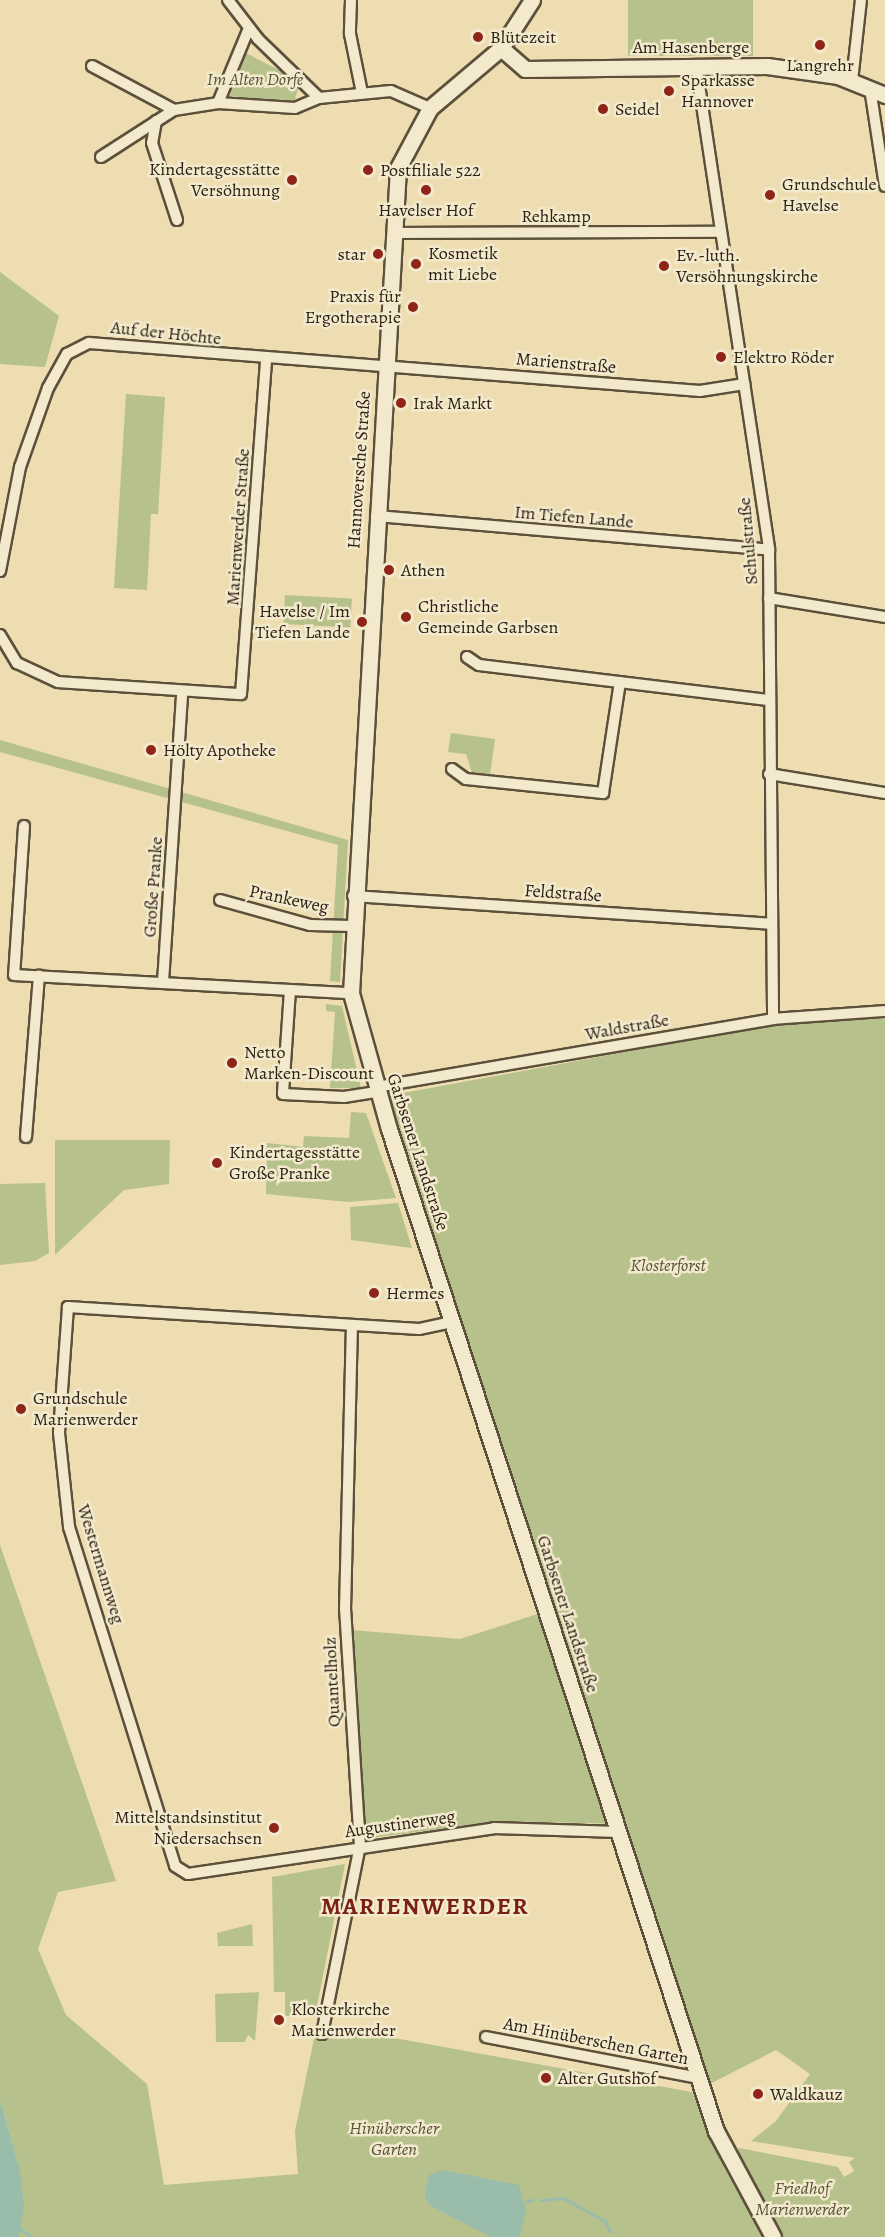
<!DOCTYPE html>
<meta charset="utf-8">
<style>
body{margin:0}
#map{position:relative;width:885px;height:2237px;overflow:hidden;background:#edddb0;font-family:Alegreya,serif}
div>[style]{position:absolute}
.green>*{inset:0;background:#b7c18c;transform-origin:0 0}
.water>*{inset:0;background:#99bcab}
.stream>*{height:3px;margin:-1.5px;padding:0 1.5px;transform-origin:1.5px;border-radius:1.5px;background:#99bcab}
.roads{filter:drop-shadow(2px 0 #5c503b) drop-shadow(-2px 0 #5c503b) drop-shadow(0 2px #5c503b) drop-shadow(0 -2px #5c503b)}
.street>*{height:10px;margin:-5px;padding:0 5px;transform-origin:5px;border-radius:5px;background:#f3e9cc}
.secondary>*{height:15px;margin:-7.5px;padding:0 7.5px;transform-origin:7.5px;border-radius:7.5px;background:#f3e9cc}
.dots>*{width:16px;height:16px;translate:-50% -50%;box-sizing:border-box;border:3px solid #f3e9cc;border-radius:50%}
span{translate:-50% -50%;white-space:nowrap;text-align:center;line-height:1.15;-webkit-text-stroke:5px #f3e9cc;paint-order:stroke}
.poi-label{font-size:18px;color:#2c2114}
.left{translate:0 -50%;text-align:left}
.right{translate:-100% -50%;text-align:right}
.street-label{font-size:18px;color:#2c2114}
.park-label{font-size:18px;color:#565138;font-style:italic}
.district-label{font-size:24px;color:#7a1f14;font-weight:700;letter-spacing:1.5px}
</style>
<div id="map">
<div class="green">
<div style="left:628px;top:0;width:125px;height:56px"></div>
<div style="clip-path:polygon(244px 52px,300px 81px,294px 103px,230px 96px)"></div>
<div style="clip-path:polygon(0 272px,59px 316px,45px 367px,0 364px)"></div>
<div style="clip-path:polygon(126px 394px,165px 397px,158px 514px,151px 514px,147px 590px,114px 588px)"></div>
<div style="left:285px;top:595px;width:67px;height:29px;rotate:3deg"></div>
<div style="clip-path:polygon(451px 733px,495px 739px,490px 775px,472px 773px,466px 754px,448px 752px)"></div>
<div style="clip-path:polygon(0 740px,348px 840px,340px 982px,330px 981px,338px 845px,0 752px)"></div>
<div style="clip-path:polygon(326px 1004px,342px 1006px,361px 1088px,330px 1088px,335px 1012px,326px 1011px)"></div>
<div style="clip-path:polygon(885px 1018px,885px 2237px,780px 2237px,734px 2155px,739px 2148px,838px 2167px,844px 2177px,854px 2171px,849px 2162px,855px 2158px,751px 2141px,776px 2121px,810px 2074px,776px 2050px,706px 2086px,622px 1824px,497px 1821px,364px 1839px,351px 1630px,460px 1639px,547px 1611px,387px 1096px,771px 1025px)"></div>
<div style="clip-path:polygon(351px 1112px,366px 1113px,396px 1198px,348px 1202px,266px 1194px,267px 1143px,303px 1147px,304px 1136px,349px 1138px)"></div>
<div style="clip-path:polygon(55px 1140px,170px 1140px,169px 1184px,124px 1190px,55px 1255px)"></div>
<div style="clip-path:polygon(45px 1183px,49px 1253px,35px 1261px,0 1265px,0 1184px)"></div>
<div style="clip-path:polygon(398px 1203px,412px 1248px,351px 1240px,350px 1207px)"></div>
<div style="clip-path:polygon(0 1545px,116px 1881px,58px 1892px,38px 1949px,66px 2015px,147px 2084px,164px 2185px,298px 2174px,295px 2131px,317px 2024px,692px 2092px,725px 2170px,763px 2237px,19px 2237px,20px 2170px,0 2100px)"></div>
<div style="clip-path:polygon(345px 1864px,315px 2016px,285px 2016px,285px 1992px,274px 1992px,272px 1877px)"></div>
<div style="clip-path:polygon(252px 1924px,253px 1946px,218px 1946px,217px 1933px)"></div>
<div style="clip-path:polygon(259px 1992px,255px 2041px,248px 2035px,245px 2042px,216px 2042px,215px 1994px)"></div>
</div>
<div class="water">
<div style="clip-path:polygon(0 2100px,20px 2170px,24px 2206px,19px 2237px,0 2237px)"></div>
<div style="clip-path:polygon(442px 2170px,519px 2185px,526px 2212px,520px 2237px,491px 2237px,431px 2206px,425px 2198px,427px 2182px,429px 2175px)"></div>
</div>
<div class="stream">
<div style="left:541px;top:2200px;width:22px;rotate:-5deg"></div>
<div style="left:563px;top:2198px;width:48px;rotate:28.7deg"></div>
<div style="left:605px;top:2221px;width:12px;rotate:66deg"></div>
<div style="left:526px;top:2201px;width:7px;rotate:-8deg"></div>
<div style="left:19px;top:2228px;width:15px;rotate:37deg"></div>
</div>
<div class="roads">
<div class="street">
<div style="left:228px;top:0;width:49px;rotate:52.4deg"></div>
<div style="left:258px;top:39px;width:85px;rotate:44deg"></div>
<div style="left:319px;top:98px;width:72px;rotate:-5.6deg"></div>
<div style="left:391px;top:91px;width:43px;rotate:23.6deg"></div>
<div style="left:351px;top:0;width:34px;rotate:92deg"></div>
<div style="left:350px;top:34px;width:60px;rotate:78.5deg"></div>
<div style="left:696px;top:65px;width:490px;rotate:81.4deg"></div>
<div style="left:769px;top:550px;width:469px;rotate:89.5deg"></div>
<div style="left:92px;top:66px;width:93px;rotate:28.2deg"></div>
<div style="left:852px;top:81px;width:81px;rotate:-83.7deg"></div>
<div style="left:870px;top:88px;width:99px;rotate:81.3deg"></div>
<div style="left:218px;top:103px;width:81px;rotate:-67.5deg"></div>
<div style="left:156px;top:121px;width:22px;rotate:100deg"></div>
<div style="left:152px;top:143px;width:81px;rotate:72deg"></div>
<div style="left:101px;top:157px;width:87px;rotate:-32.8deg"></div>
<div style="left:174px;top:110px;width:45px;rotate:-9deg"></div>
<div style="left:218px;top:103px;width:77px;rotate:3.7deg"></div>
<div style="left:295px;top:108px;width:26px;rotate:-23deg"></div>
<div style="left:393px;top:233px;width:327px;rotate:-0.2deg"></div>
<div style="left:376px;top:516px;width:394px;rotate:4.9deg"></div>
<div style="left:0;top:571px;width:106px;rotate:-79.1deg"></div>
<div style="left:20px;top:467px;width:84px;rotate:-70.5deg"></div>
<div style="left:48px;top:388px;width:39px;rotate:-61deg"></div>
<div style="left:67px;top:354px;width:25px;rotate:-27deg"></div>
<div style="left:89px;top:343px;width:613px;rotate:4.49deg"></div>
<div style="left:700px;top:391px;width:45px;rotate:-9deg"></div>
<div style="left:769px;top:598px;width:118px;rotate:9.3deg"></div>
<div style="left:0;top:635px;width:33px;rotate:59deg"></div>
<div style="left:17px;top:663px;width:45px;rotate:24.9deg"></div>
<div style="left:58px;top:682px;width:183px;rotate:3.8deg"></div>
<div style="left:241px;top:694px;width:335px;rotate:-85.7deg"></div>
<div style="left:467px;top:657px;width:14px;rotate:34deg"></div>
<div style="left:479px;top:665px;width:291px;rotate:6.9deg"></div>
<div style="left:452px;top:769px;width:17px;rotate:36deg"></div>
<div style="left:466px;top:779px;width:138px;rotate:5.8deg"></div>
<div style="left:603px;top:793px;width:112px;rotate:-81.3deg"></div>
<div style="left:769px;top:774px;width:118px;rotate:9.3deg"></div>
<div style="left:24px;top:826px;width:149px;rotate:93.8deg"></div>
<div style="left:14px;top:975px;width:337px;rotate:3.1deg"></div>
<div style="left:353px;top:896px;width:418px;rotate:3.8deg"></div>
<div style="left:220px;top:900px;width:93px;rotate:15.5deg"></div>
<div style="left:310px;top:925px;width:42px;rotate:1.4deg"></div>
<div style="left:163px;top:982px;width:290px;rotate:-86.2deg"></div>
<div style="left:290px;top:990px;width:104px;rotate:93.9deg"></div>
<div style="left:283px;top:1094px;width:61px;rotate:2.8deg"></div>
<div style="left:344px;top:1097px;width:33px;rotate:-9deg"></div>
<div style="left:376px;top:1087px;width:403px;rotate:-9.7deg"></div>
<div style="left:773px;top:1019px;width:112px;rotate:-4.1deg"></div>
<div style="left:26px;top:1137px;width:162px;rotate:-85.4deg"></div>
<div style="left:452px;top:1322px;width:34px;rotate:168deg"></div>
<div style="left:419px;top:1329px;width:352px;rotate:-176.4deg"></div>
<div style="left:68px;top:1307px;width:126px;rotate:94.1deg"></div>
<div style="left:59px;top:1433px;width:95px;rotate:83.9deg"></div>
<div style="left:69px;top:1527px;width:355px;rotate:72.6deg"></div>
<div style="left:175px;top:1866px;width:15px;rotate:32deg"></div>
<div style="left:188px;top:1874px;width:309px;rotate:-8.5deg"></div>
<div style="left:494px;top:1828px;width:125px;rotate:1.8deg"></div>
<div style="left:322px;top:2034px;width:192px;rotate:-78.6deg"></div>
<div style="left:360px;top:1846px;width:236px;rotate:-93.6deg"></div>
<div style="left:345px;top:1610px;width:285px;rotate:-88.6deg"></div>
<div style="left:486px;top:2037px;width:217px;rotate:10.9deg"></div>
</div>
<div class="secondary">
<div style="left:532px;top:0;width:57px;rotate:122.9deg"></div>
<div style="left:501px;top:48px;width:93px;rotate:139.8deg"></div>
<div style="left:430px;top:108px;width:68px;rotate:118.1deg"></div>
<div style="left:398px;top:168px;width:826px;rotate:93.26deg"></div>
<div style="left:351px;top:993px;width:141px;rotate:74.4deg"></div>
<div style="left:389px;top:1129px;width:1054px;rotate:71.93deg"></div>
<div style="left:716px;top:2131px;width:120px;rotate:61.7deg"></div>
<div style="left:501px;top:48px;width:32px;rotate:41deg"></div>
<div style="left:525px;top:69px;width:242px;rotate:-0.7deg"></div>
<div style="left:767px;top:66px;width:72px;rotate:8deg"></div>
<div style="left:838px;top:76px;width:51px;rotate:22deg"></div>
</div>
</div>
<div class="dots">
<div style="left:478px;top:37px;background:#8f2418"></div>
<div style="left:820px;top:45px;background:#8f2418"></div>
<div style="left:669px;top:91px;background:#8f2418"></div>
<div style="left:603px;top:109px;background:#8f2418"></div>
<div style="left:368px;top:170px;background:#8f2418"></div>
<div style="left:292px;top:180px;background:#8f2418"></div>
<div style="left:426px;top:190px;background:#8f2418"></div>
<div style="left:770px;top:195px;background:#8f2418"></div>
<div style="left:378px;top:254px;background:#8f2418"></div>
<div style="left:416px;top:264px;background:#8f2418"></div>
<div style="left:664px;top:266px;background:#8f2418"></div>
<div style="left:413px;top:307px;background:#8f2418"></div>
<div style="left:721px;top:357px;background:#8f2418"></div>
<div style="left:401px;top:403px;background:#8f2418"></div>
<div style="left:389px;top:570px;background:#8f2418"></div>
<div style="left:406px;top:617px;background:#8f2418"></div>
<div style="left:362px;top:622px;background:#8f2418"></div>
<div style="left:151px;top:750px;background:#8f2418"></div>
<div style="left:232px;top:1063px;background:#8f2418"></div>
<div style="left:217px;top:1163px;background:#8f2418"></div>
<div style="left:374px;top:1293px;background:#8f2418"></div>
<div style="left:21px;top:1409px;background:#8f2418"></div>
<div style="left:274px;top:1828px;background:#8f2418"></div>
<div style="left:279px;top:2020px;background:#8f2418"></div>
<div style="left:546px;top:2078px;background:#8f2418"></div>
<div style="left:758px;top:2094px;background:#8f2418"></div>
</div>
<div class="poi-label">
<span class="left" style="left:490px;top:37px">Blütezeit</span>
<span style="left:820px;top:65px">Langrehr</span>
<span class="left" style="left:681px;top:91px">Sparkasse<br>Hannover</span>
<span class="left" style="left:615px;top:109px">Seidel</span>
<span class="right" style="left:280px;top:180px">Kindertagesstätte<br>Versöhnung</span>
<span class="left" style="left:380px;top:170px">Postfiliale 522</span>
<span class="left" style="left:782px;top:195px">Grundschule<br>Havelse</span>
<span style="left:426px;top:210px">Havelser Hof</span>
<span class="right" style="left:366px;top:254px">star</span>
<span class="left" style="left:428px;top:264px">Kosmetik<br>mit Liebe</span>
<span class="left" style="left:676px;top:266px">Ev.-luth.<br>Versöhnungskirche</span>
<span class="right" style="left:401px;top:307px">Praxis für<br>Ergotherapie</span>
<span class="left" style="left:733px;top:357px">Elektro Röder</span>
<span class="left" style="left:413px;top:403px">Irak Markt</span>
<span class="left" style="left:401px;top:570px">Athen</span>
<span class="left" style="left:418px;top:617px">Christliche<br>Gemeinde Garbsen</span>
<span class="right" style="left:350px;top:622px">Havelse / Im<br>Tiefen Lande</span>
<span class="left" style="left:163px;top:750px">Hölty Apotheke</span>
<span class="left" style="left:244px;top:1063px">Netto<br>Marken-Discount</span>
<span class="left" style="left:229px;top:1163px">Kindertagesstätte<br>Große Pranke</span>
<span class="left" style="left:386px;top:1293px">Hermes</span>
<span class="left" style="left:33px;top:1409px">Grundschule<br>Marienwerder</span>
<span class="right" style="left:262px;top:1828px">Mittelstandsinstitut<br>Niedersachsen</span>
<span class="left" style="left:291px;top:2020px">Klosterkirche<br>Marienwerder</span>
<span class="left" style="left:558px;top:2078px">Alter Gutshof</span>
<span class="left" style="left:770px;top:2094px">Waldkauz</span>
</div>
<div class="street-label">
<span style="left:691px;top:47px">Am Hasenberge</span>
<span style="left:556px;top:216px">Rehkamp</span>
<span style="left:166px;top:333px;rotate:6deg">Auf der Höchte</span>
<span style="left:566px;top:363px;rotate:5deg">Marienstraße</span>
<span style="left:359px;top:470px;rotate:-86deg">Hannoversche Straße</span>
<span style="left:574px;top:517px;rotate:5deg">Im Tiefen Lande</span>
<span style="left:238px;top:527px;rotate:-86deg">Marienwerder Straße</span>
<span style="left:748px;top:541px;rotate:-95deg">Schulstraße</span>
<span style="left:153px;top:887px;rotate:-86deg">Große Pranke</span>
<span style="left:563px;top:893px;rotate:4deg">Feldstraße</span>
<span style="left:289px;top:899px;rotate:12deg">Prankeweg</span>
<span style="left:627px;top:1027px;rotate:-10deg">Waldstraße</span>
<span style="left:418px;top:1152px;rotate:72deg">Garbsener Landstraße</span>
<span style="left:101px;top:1564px;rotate:73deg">Westermannweg</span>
<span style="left:568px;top:1614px;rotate:72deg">Garbsener Landstraße</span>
<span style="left:332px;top:1682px;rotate:-93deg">Quantelholz</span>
<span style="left:400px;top:1824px;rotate:-8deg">Augustinerweg</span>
<span style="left:596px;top:2041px;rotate:11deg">Am Hinüberschen Garten</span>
</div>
<div class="park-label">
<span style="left:255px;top:79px">Im Alten Dorfe</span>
<span style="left:668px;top:1265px">Klosterforst</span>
<span style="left:394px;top:2139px">Hinüberscher<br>Garten</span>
<span style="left:802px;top:2199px">Friedhof<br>Marienwerder</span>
</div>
<div class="district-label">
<span style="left:425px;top:1907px">MARIENWERDER</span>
</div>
</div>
